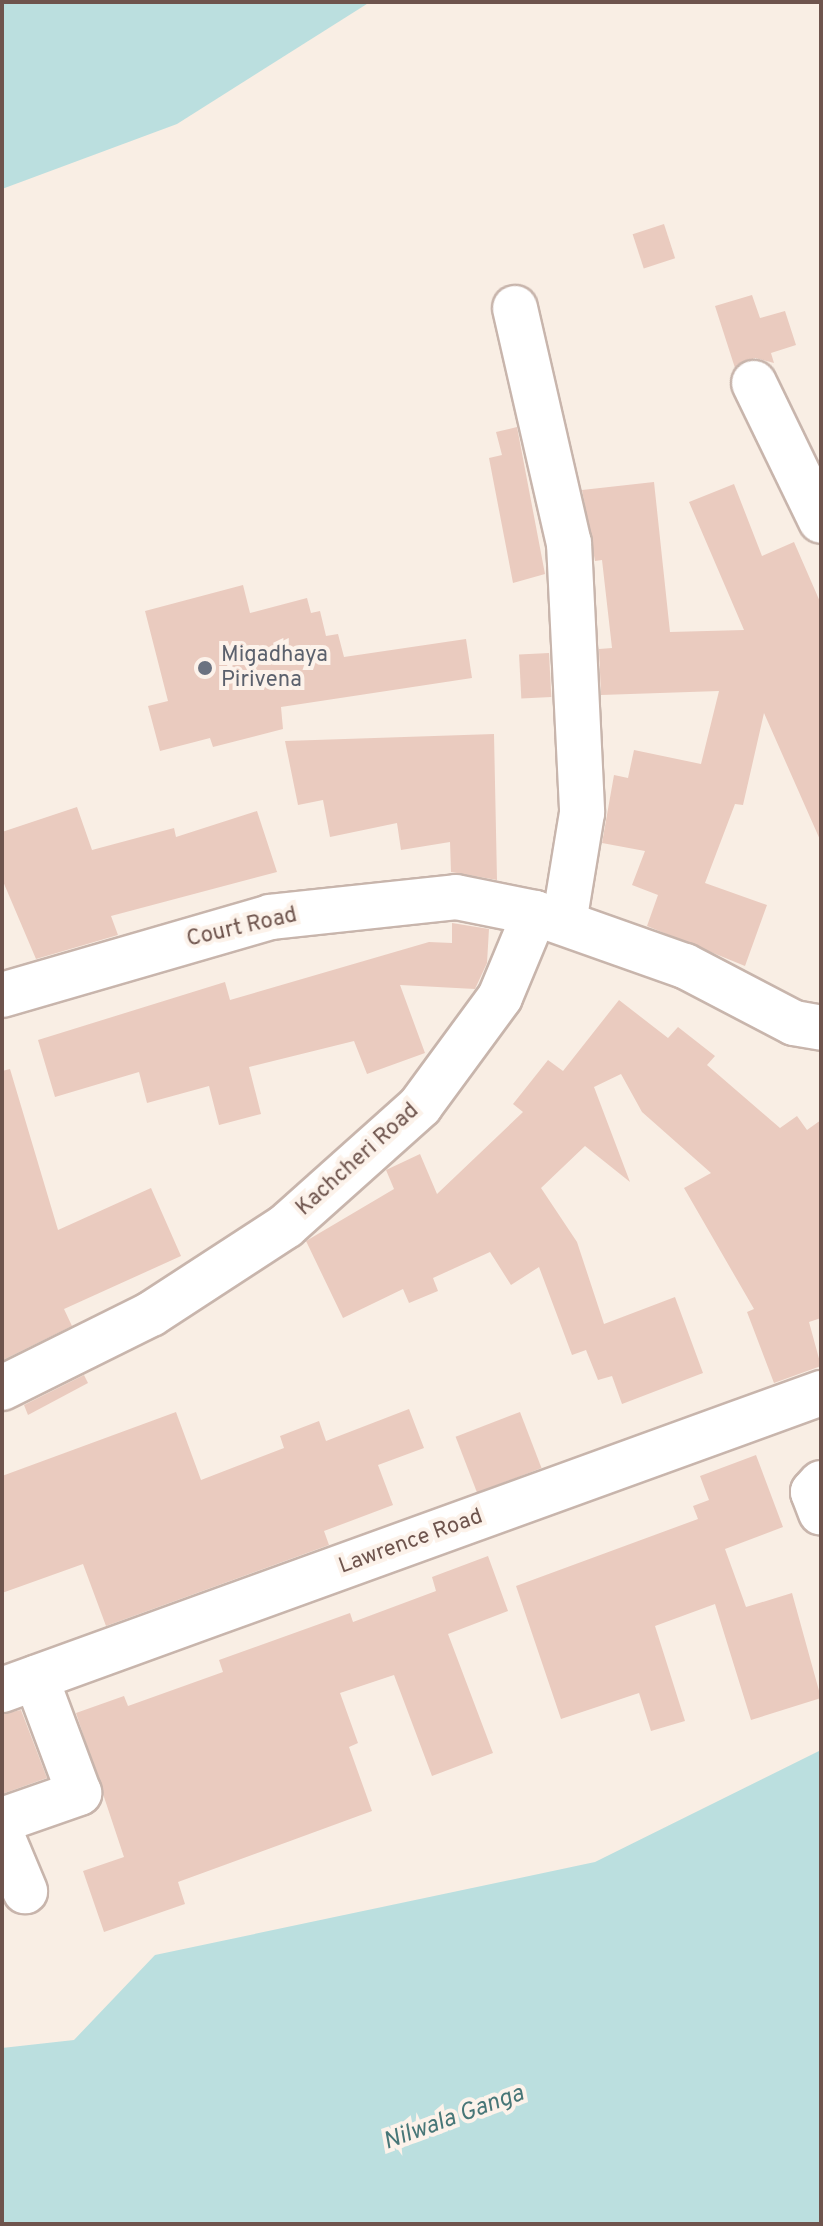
<!DOCTYPE html>
<style>
body{margin:0}
#map{position:relative;width:823px;height:2226px;overflow:hidden;background:#f9eee4;font-family:Overpass,sans-serif}
div>[style]{position:absolute}
.water>*{inset:0;background:#bbdfdf}
.building>*{inset:0;background:#eacbbf;transform-origin:0 0}
.roads{filter:drop-shadow(2px 0 #c8b5ac) drop-shadow(-2px 0 #c8b5ac) drop-shadow(0 2px #c8b5ac) drop-shadow(0 -2px #c8b5ac)}
.minor>*{height:44px;margin:-22px;padding:0 22px;transform-origin:22px;border-radius:22px;background:#fff}
.dots>*{width:22px;height:22px;translate:-50% -50%;box-sizing:border-box;border:4px solid #fcf2ea;border-radius:50%}
span{translate:-50% -50%;white-space:nowrap;text-align:center;line-height:1.15;-webkit-text-stroke:8px #fcf2ea;paint-order:stroke}
.worship-label{font-size:22px;color:#5b616d}
.left{translate:0 -50%;text-align:left}
.street-label{font-size:22px;color:#6e544d}
.water-label{font-size:24px;color:#477677;font-style:italic}
.frame{position:absolute;inset:0;border:4px solid #6e544d;pointer-events:none}
</style>
<div id="map">
<div class="water">
<div style="clip-path:polygon(2px 2px,370px 2px,177px 124px,2px 189px)"></div>
<div style="clip-path:polygon(821px 1750px,821px 2224px,2px 2224px,2px 2048px,74px 2040px,155px 1955px,595px 1862px)"></div>
</div>
<div class="building">
<div style="left:664px;top:224px;width:36px;height:33px;rotate:72deg"></div>
<div style="clip-path:polygon(752px 295px,760px 318px,785px 311px,796px 345px,771px 353px,774px 363px,755px 358px,735px 368px,715px 306px)"></div>
<div style="clip-path:polygon(517px 427px,545px 574px,513px 583px,489px 458px,502px 455px,496px 432px)"></div>
<div style="clip-path:polygon(654px 482px,670px 632px,744px 630px,689px 502px,734px 484px,762px 556px,794px 542px,821px 604px,821px 842px,764px 713px,743px 805px,735px 804px,705px 883px,767px 905px,745px 966px,647px 926px,658px 895px,632px 885px,645px 851px,602px 843px,614px 775px,628px 778px,634px 750px,701px 764px,719px 691px,601px 695px,599px 649px,612px 648px,602px 560px,595px 561px,582px 490px)"></div>
<div style="clip-path:polygon(243px 585px,250px 613px,307px 598px,311px 613px,320px 611px,326px 636px,338px 634px,344px 657px,466px 639px,472px 678px,281px 707px,283px 729px,213px 747px,210px 738px,160px 751px,148px 706px,168px 701px,145px 611px)"></div>
<div style="left:549px;top:653px;width:44px;height:30px;rotate:87deg"></div>
<div style="clip-path:polygon(494px 734px,497px 880px,451px 872px,450px 842px,401px 850px,397px 823px,330px 837px,323px 800px,298px 805px,285px 741px)"></div>
<div style="clip-path:polygon(77px 807px,92px 850px,174px 828px,176px 837px,257px 811px,277px 872px,111px 916px,118px 935px,36px 959px,2px 879px,2px 832px)"></div>
<div style="clip-path:polygon(452px 923px,489px 929px,487px 963px,475px 989px,400px 985px,425px 1053px,367px 1074px,354px 1041px,249px 1067px,261px 1114px,219px 1125px,209px 1086px,147px 1103px,139px 1072px,55px 1097px,38px 1040px,225px 982px,230px 1000px,429px 942px,452px 943px)"></div>
<div style="clip-path:polygon(619px 1000px,668px 1038px,678px 1027px,715px 1056px,707px 1065px,780px 1128px,797px 1116px,807px 1130px,821px 1120px,821px 1318px,809px 1322px,821px 1366px,774px 1383px,747px 1312px,754px 1309px,684px 1188px,711px 1173px,642px 1112px,621px 1074px,594px 1087px,630px 1182px,585px 1146px,541px 1188px,577px 1242px,604px 1324px,675px 1297px,703px 1373px,622px 1404px,612px 1376px,598px 1380px,586px 1350px,572px 1355px,539px 1267px,511px 1285px,490px 1252px,433px 1278px,438px 1291px,409px 1303px,403px 1289px,343px 1318px,306px 1241px,394px 1189px,386px 1170px,420px 1154px,437px 1194px,523px 1112px,513px 1104px,548px 1060px,563px 1071px)"></div>
<div style="clip-path:polygon(10px 1069px,58px 1230px,151px 1188px,181px 1256px,64px 1309px,72px 1326px,3px 1360px,2px 1071px)"></div>
<div style="clip-path:polygon(84px 1375px,88px 1383px,28px 1415px,24px 1405px)"></div>
<div style="clip-path:polygon(409px 1409px,424px 1448px,378px 1465px,393px 1505px,324px 1531px,329px 1545px,106px 1626px,83px 1564px,2px 1593px,2px 1476px,176px 1412px,201px 1480px,284px 1448px,280px 1436px,319px 1421px,326px 1441px)"></div>
<div style="left:520px;top:1412px;width:60px;height:69px;rotate:69deg"></div>
<div style="clip-path:polygon(756px 1455px,783px 1527px,725px 1549px,746px 1607px,792px 1593px,821px 1698px,751px 1720px,715px 1604px,655px 1626px,685px 1721px,651px 1731px,639px 1693px,561px 1719px,516px 1586px,698px 1519px,693px 1506px,709px 1500px,700px 1476px)"></div>
<div style="clip-path:polygon(488px 1556px,508px 1611px,448px 1634px,493px 1753px,432px 1776px,394px 1675px,340px 1693px,358px 1743px,349px 1747px,372px 1811px,178px 1882px,185px 1904px,104px 1932px,83px 1871px,124px 1857px,76px 1713px,124px 1696px,128px 1706px,223px 1672px,219px 1660px,350px 1613px,353px 1622px,436px 1591px,432px 1577px)"></div>
<div style="clip-path:polygon(21px 1710px,47px 1778px,2px 1794px,2px 1714px)"></div>
</div>
<div class="roads">
<div class="minor">
<div style="left:515px;top:308px;width:241px;rotate:77.1deg"></div>
<div style="left:569px;top:543px;width:270px;rotate:87.2deg"></div>
<div style="left:582px;top:813px;width:111px;rotate:99.3deg"></div>
<div style="left:754px;top:383px;width:153px;rotate:64.1deg"></div>
<div style="left:2px;top:995px;width:279px;rotate:-16.2deg"></div>
<div style="left:270px;top:917px;width:187px;rotate:-6.1deg"></div>
<div style="left:456px;top:897px;width:81px;rotate:11.4deg"></div>
<div style="left:535px;top:913px;width:159px;rotate:19.5deg"></div>
<div style="left:685px;top:966px;width:123px;rotate:27.6deg"></div>
<div style="left:794px;top:1023px;width:27px;rotate:10deg"></div>
<div style="left:2px;top:1388px;width:166px;rotate:-26.4deg"></div>
<div style="left:151px;top:1314px;width:161px;rotate:-33.1deg"></div>
<div style="left:286px;top:1226px;width:180px;rotate:-41.8deg"></div>
<div style="left:420px;top:1106px;width:135px;rotate:-53.7deg"></div>
<div style="left:500px;top:997px;width:91px;rotate:-67.4deg"></div>
<div style="left:821px;top:1483px;width:12px;rotate:132deg"></div>
<div style="left:813px;top:1492px;width:22px;rotate:69deg"></div>
<div style="left:2px;top:1690px;width:871px;rotate:-19.93deg"></div>
<div style="left:2px;top:1820px;width:82px;rotate:-19.3deg"></div>
<div style="left:79px;top:1793px;width:123px;rotate:-110.5deg"></div>
<div style="left:2px;top:1836px;width:60px;rotate:67.3deg"></div>
</div>
</div>
<div class="dots">
<div style="left:205px;top:668px;background:#6b7280"></div>
</div>
<div class="worship-label">
<span class="left" style="left:221px;top:668px">Migadhaya<br>Pirivena</span>
</div>
<div class="street-label">
<span style="left:242px;top:928px;rotate:-13deg">Court Road</span>
<span style="left:358px;top:1160px;rotate:-42deg">Kachcheri Road</span>
<span style="left:411px;top:1542px;rotate:-20deg">Lawrence Road</span>
</div>
<div class="water-label">
<span style="left:454px;top:2119px;rotate:-20deg">Nilwala Ganga</span>
</div>
<div class="frame"></div>
</div>
